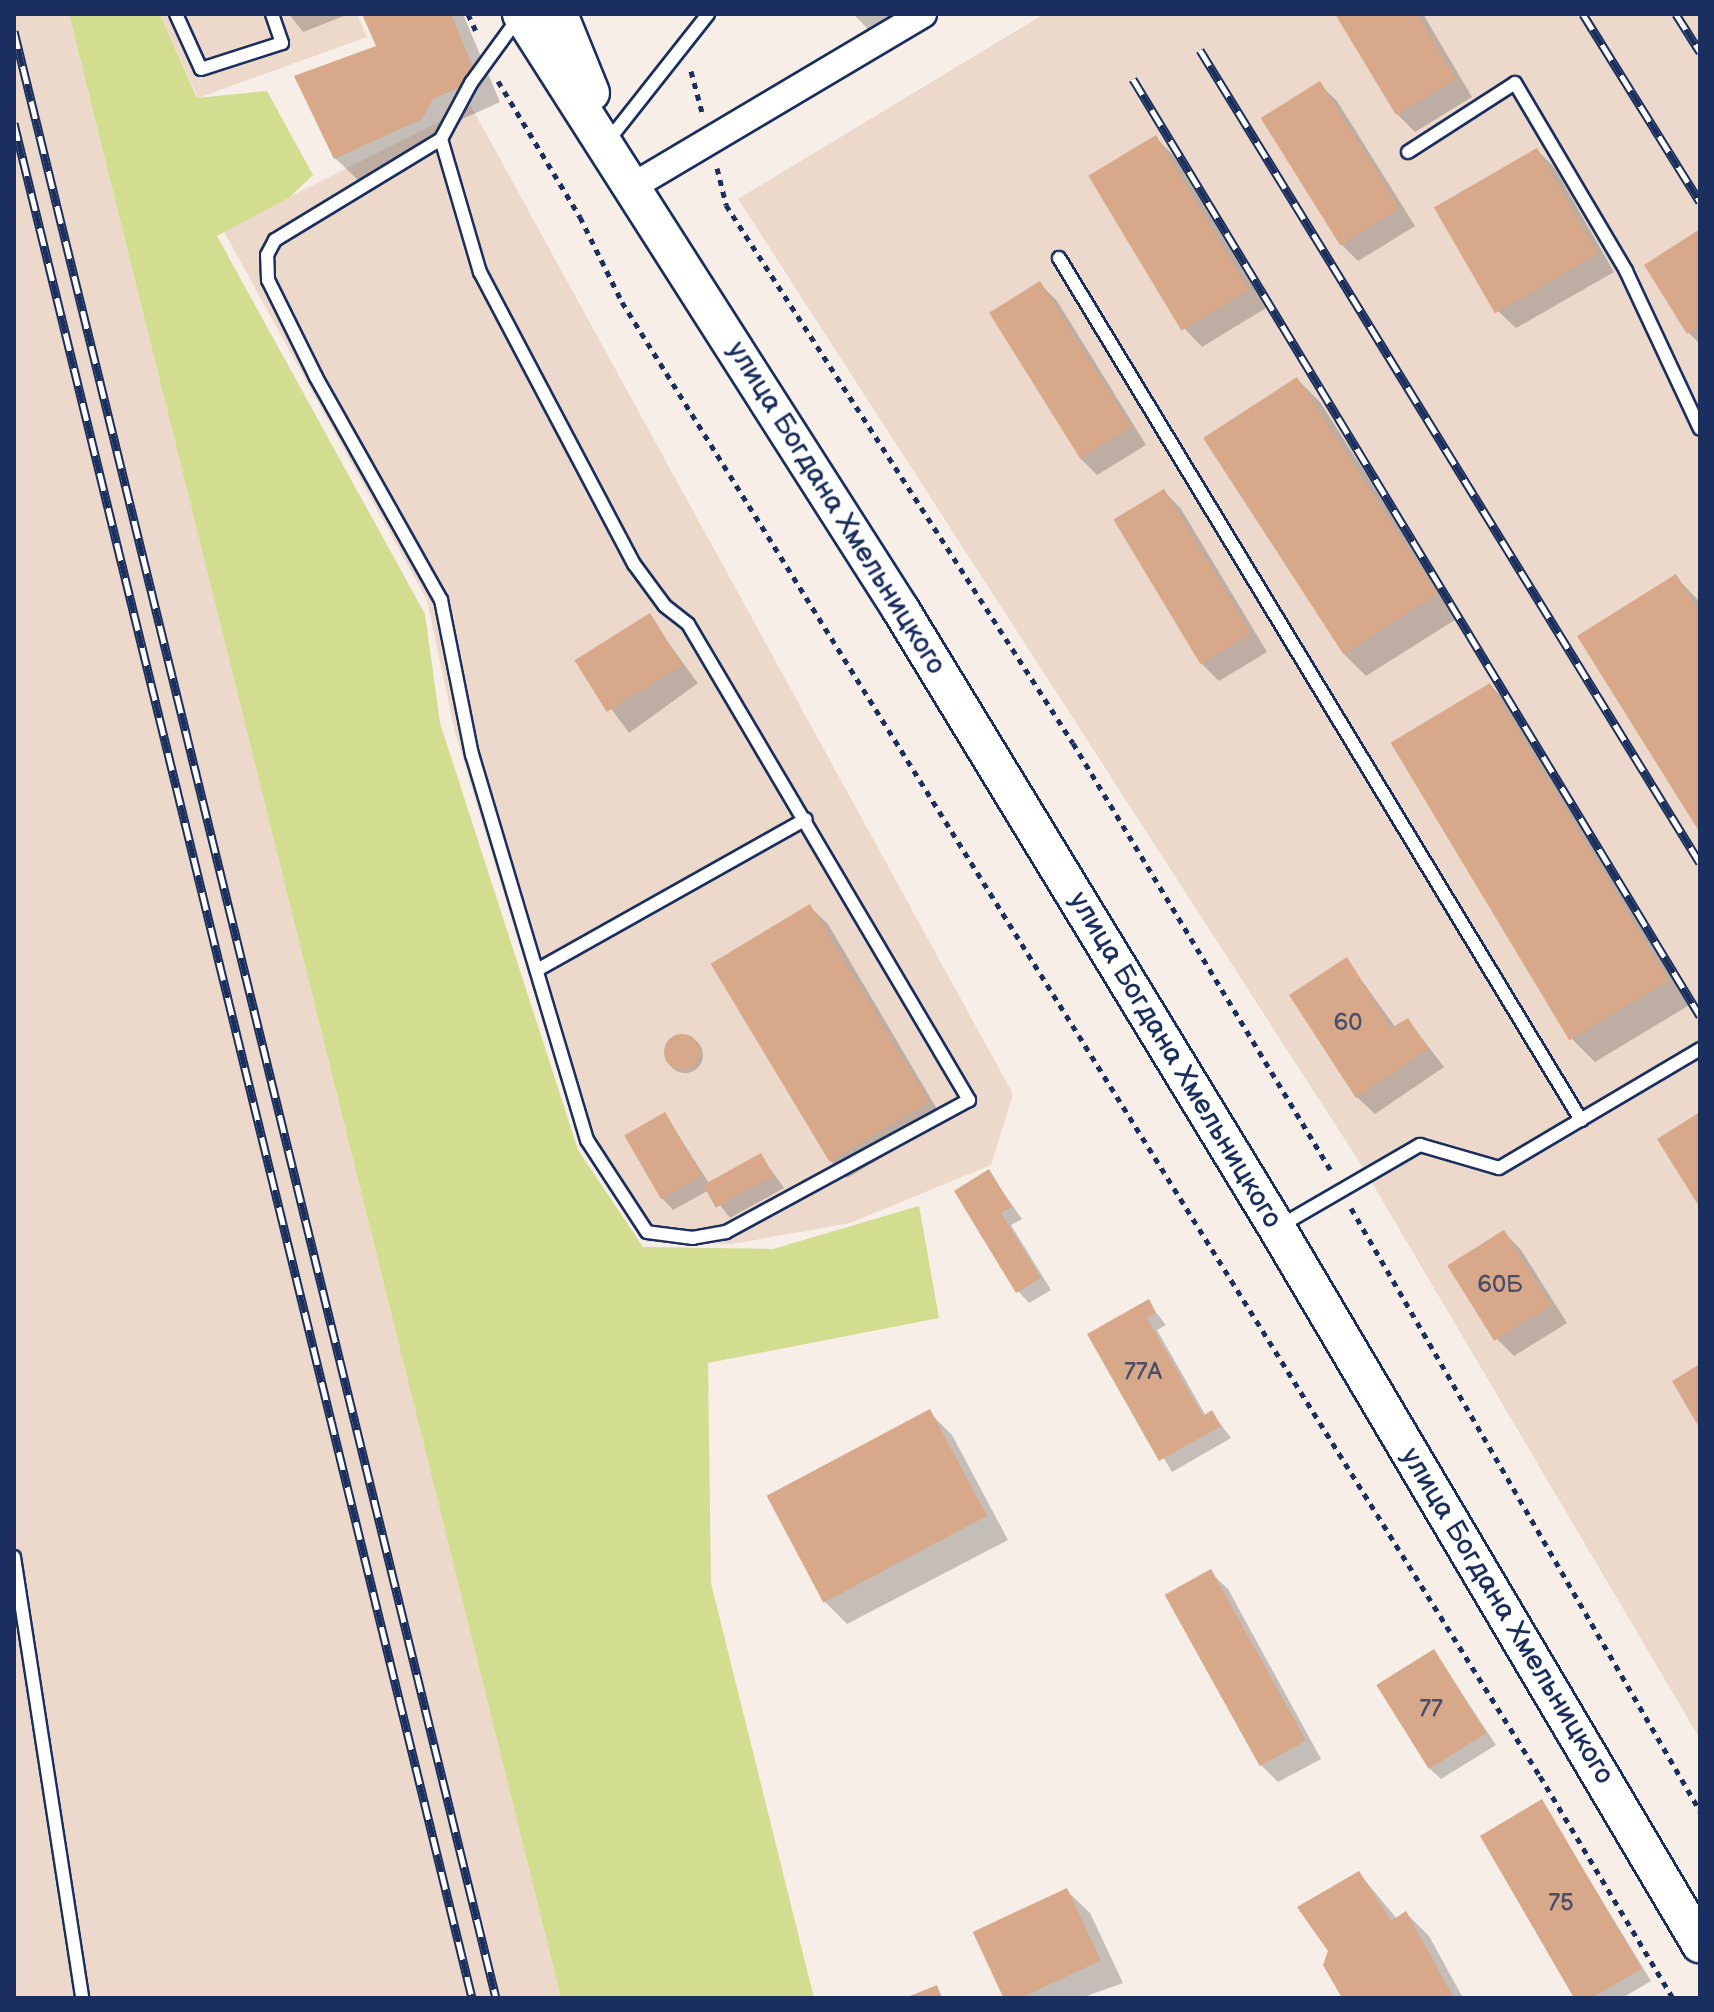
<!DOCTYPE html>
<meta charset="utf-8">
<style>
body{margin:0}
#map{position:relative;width:1714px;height:2012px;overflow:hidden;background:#f7eee7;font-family:"Balsamiq Sans",sans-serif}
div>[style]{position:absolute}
.built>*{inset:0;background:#edd9cb}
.green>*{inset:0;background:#d2dd90}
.shadow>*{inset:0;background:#0003;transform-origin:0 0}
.round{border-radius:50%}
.building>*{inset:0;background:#d7a889;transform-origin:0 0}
.path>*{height:5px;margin-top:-2.5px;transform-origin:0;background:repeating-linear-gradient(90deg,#1b2f5e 0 6px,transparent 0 12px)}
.roads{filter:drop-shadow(2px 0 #1b2f5e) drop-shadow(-2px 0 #1b2f5e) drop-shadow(0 2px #1b2f5e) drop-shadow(0 -2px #1b2f5e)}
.lane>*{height:12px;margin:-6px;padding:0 6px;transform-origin:6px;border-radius:6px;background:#fff}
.street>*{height:26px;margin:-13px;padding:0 13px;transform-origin:13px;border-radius:13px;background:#fff}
.secondary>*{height:36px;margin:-18px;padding:0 18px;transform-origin:18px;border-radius:18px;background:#fff}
.rail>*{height:9px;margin-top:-4.5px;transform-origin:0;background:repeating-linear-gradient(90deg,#fff 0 18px,#1b2f5e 0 36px);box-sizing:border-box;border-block:2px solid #1b2f5e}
span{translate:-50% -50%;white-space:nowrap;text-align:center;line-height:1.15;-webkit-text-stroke:8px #fff;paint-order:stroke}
.number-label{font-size:24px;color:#4a4d69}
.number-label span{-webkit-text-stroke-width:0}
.street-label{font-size:28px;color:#1b2f5e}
.frame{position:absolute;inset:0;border:16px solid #1b2f5e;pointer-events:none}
</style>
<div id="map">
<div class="built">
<div style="clip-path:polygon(14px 14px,69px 14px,561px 1998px,14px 1998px)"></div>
<div style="clip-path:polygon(160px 14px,357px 14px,367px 37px,198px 98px)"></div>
<div style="clip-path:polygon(1044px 14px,1700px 14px,1700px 1739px,1362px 1166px,738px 199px)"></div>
<div style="clip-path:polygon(471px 106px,1013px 1094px,991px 1165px,850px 1223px,733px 1244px,646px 1242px,580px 1146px,455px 732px,427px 600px,223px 230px)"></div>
</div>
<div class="green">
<div style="clip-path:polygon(69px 14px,160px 14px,197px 98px,267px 91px,313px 175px,290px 197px,217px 236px,425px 614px,440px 723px,578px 1150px,643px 1247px,773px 1249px,919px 1206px,939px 1318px,708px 1363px,711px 1583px,814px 1998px,561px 1998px)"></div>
</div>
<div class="shadow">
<div style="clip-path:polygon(289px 14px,349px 14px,303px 32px)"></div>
<div style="clip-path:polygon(364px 14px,463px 14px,500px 102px,456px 122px,445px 142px,359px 181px,335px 158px,378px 47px)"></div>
<div style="clip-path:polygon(853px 14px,938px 14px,885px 46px)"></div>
<div style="clip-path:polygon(1337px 14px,1423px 14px,1472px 97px,1415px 132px,1397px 114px)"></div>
<div style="clip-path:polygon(1319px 84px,1337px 101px,1415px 226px,1358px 261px,1341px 244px)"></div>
<div style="clip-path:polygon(1156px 138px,1173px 155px,1266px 308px,1202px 347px,1185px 329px,1091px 177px)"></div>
<div style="clip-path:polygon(1537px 150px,1554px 167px,1614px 272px,1516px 328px,1498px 311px)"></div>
<div style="clip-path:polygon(1700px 232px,1700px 344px,1689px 333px)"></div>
<div style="clip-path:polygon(1040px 284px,1057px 301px,1146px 445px,1097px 475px,1080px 458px)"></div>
<div style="clip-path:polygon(1297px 379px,1320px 402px,1458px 618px,1366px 676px,1343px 653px,1205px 438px)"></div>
<div style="clip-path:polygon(1164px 491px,1181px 509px,1267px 652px,1219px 681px,1202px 664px)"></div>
<div style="clip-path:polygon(1676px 577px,1700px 602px,1700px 829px)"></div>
<div style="left:649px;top:616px;width:83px;height:85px;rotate:54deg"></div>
<div style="clip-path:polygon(1490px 685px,1513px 709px,1691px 1004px,1595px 1062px,1572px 1039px)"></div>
<div style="clip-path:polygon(810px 907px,828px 924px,944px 1121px,847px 1178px,830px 1160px)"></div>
<div style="clip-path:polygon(1347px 960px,1396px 1028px,1408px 1020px,1444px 1067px,1375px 1114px,1357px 1097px)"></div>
<div class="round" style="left:667px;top:1037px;width:36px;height:36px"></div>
<div style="clip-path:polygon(665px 1114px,710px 1185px,761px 1156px,784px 1188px,730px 1218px,709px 1190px,673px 1210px,662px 1198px)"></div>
<div style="clip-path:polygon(989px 1172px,1022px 1219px,1011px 1225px,1051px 1290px,1029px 1303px,1018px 1291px)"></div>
<div style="clip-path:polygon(1504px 1232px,1521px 1250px,1567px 1323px,1514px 1356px,1497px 1339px)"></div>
<div style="clip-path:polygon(1148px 1302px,1166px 1325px,1157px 1330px,1206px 1416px,1212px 1413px,1231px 1438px,1172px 1472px,1090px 1335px)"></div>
<div style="clip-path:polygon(929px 1412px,952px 1435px,1008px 1540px,847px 1624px,824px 1601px)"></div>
<div style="clip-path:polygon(1210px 1572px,1228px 1589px,1321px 1759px,1278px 1782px,1261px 1765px,1168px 1596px)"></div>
<div style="clip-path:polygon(1434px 1652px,1496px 1745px,1441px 1779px,1429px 1768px)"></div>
<div style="clip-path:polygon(1542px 1802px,1651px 1981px,1622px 1998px,1577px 1998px)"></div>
<div style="clip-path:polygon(1359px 1873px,1397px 1919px,1406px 1913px,1429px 1936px,1463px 1998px,1344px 1998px)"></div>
<div style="clip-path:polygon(1066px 1890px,1090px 1913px,1123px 1983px,1081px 1998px,1002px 1998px)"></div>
</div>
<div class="building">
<div style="clip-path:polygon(362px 14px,451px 14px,478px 79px,433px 99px,422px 119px,334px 159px,294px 76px,376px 46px)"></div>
<div style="clip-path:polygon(1335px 14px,1417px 14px,1456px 79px,1396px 115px)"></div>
<div style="left:1320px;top:81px;width:150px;height:70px;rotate:58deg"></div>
<div style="left:1156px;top:135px;width:181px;height:79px;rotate:59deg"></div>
<div style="left:1537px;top:148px;width:122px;height:119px;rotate:60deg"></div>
<div style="clip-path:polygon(1700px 229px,1700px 326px,1687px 334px,1644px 265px)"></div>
<div style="left:1040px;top:281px;width:172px;height:60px;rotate:58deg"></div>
<div style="left:1297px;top:377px;width:258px;height:112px;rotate:57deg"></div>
<div style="left:1164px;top:489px;width:169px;height:59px;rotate:59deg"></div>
<div style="clip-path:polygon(1676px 574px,1700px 613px,1700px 833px,1577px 636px)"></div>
<div style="left:650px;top:613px;width:61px;height:89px;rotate:58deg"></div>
<div style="left:1490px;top:683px;width:347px;height:116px;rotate:59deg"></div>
<div style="left:810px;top:904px;width:231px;height:116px;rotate:59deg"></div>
<div style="clip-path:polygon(1347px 957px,1391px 1028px,1408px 1018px,1428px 1049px,1356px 1098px,1289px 995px)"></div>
<div class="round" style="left:664px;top:1034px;width:36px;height:36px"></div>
<div style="left:665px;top:1112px;width:74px;height:47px;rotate:60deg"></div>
<div style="clip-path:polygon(1700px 1112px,1700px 1208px,1657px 1139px)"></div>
<div style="left:761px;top:1153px;width:26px;height:66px;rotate:61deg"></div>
<div style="clip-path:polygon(989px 1169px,1012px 1207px,1001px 1213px,1041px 1278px,1016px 1293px,954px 1191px)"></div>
<div style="left:1504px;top:1230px;width:89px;height:67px;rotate:58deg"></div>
<div style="clip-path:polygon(1149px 1299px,1156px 1313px,1147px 1318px,1203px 1416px,1212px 1410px,1221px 1426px,1159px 1461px,1087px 1334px)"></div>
<div style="clip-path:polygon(1700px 1364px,1700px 1429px,1672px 1381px)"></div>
<div style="left:930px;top:1409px;width:121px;height:185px;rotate:62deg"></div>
<div style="left:1211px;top:1569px;width:196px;height:53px;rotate:61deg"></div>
<div style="left:1434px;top:1649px;width:99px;height:68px;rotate:58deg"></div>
<div style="clip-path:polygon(1542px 1799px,1642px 1969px,1591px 1998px,1574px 1998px,1480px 1836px)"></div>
<div style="clip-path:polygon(1359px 1871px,1391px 1921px,1406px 1911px,1454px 1998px,1342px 1998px,1323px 1965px,1328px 1951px,1297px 1907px)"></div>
<div style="left:1067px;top:1888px;width:80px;height:104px;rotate:65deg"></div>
<div style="clip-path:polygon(937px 1985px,942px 1998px,905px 1998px)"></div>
</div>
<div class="path">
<div style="left:468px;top:14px;width:23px;rotate:65deg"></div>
<div style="left:691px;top:71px;width:42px;rotate:75deg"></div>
<div style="left:498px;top:81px;width:159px;rotate:58.9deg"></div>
<div style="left:580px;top:217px;width:95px;rotate:63.7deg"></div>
<div style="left:622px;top:302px;width:1736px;rotate:58.09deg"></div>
<div style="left:1540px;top:1776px;width:259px;rotate:59.1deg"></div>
<div style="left:717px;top:168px;width:38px;rotate:76deg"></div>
<div style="left:726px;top:205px;width:640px;rotate:57.18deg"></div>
<div style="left:1073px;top:743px;width:500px;rotate:58.9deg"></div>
<div style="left:1351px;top:1208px;width:697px;rotate:59.94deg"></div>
</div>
<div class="roads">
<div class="lane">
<div style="left:176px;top:14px;width:60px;rotate:65.6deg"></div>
<div style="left:201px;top:69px;width:85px;rotate:-17.8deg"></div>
<div style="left:282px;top:43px;width:31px;rotate:-109deg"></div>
<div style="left:611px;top:137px;width:157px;rotate:-51.7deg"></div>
<div style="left:441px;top:139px;width:139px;rotate:73.7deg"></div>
<div style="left:480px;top:272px;width:330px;rotate:62.2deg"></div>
<div style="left:634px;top:564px;width:52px;rotate:53.6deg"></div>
<div style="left:665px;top:606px;width:29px;rotate:38deg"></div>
<div style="left:688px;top:624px;width:553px;rotate:59.45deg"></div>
<div style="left:969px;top:1100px;width:277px;rotate:151.5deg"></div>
<div style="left:726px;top:1232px;width:34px;rotate:170deg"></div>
<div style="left:693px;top:1238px;width:46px;rotate:-172.6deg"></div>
<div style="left:647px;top:1232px;width:110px;rotate:-123.1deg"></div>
<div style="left:587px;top:1140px;width:402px;rotate:-106.6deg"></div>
<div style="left:472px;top:755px;width:158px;rotate:-101.3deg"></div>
<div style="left:441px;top:600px;width:256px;rotate:-119.3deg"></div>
<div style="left:316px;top:377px;width:108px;rotate:-116.3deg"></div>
<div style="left:268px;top:280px;width:25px;rotate:-92deg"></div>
<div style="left:267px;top:255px;width:17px;rotate:-62deg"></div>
<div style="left:275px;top:240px;width:194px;rotate:-31.3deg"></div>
<div style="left:441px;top:139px;width:64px;rotate:-61.8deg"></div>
<div style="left:471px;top:83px;width:82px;rotate:-54deg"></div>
<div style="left:1408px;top:152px;width:127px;rotate:-32.8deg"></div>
<div style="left:1515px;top:83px;width:218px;rotate:59.4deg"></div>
<div style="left:1626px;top:271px;width:174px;rotate:64.9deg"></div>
<div style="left:1059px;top:258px;width:1008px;rotate:58.8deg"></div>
<div style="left:537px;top:970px;width:308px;rotate:-29.3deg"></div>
<div style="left:1280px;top:1226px;width:162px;rotate:-30.1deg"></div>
<div style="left:1420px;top:1145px;width:82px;rotate:16.2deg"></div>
<div style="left:1499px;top:1168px;width:234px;rotate:-30.6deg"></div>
<div style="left:14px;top:1557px;width:446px;rotate:81.2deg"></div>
</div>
<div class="street">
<div style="left:635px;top:185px;width:335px;rotate:-30.7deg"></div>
</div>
<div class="secondary">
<div style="left:521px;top:14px;width:707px;rotate:57.48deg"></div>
<div style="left:901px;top:610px;width:723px;rotate:58.68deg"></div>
<div style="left:1277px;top:1228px;width:832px;rotate:59.43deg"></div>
<div style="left:559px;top:14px;width:85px;rotate:67.9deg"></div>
</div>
</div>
<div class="rail">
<div style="left:1583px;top:14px;width:221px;rotate:58.1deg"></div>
<div style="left:1676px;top:14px;width:45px;rotate:57.7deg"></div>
<div style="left:14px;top:31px;width:2025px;rotate:76.23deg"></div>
<div style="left:1200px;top:50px;width:954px;rotate:58.41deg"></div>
<div style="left:1133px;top:79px;width:1095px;rotate:58.82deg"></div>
<div style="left:14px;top:123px;width:1930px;rotate:76.27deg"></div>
</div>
<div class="number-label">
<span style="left:1348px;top:1023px">60</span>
<span style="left:1500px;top:1285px">60Б</span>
<span style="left:1143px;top:1372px">77А</span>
<span style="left:1431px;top:1709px">77</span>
<span style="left:1561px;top:1903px">75</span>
</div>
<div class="street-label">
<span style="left:836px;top:508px;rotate:58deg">улица Богдана Хмельницкого</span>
<span style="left:1175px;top:1060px;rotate:59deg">улица Богдана Хмельницкого</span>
<span style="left:1507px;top:1616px;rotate:59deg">улица Богдана Хмельницкого</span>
</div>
<div class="frame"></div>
</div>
